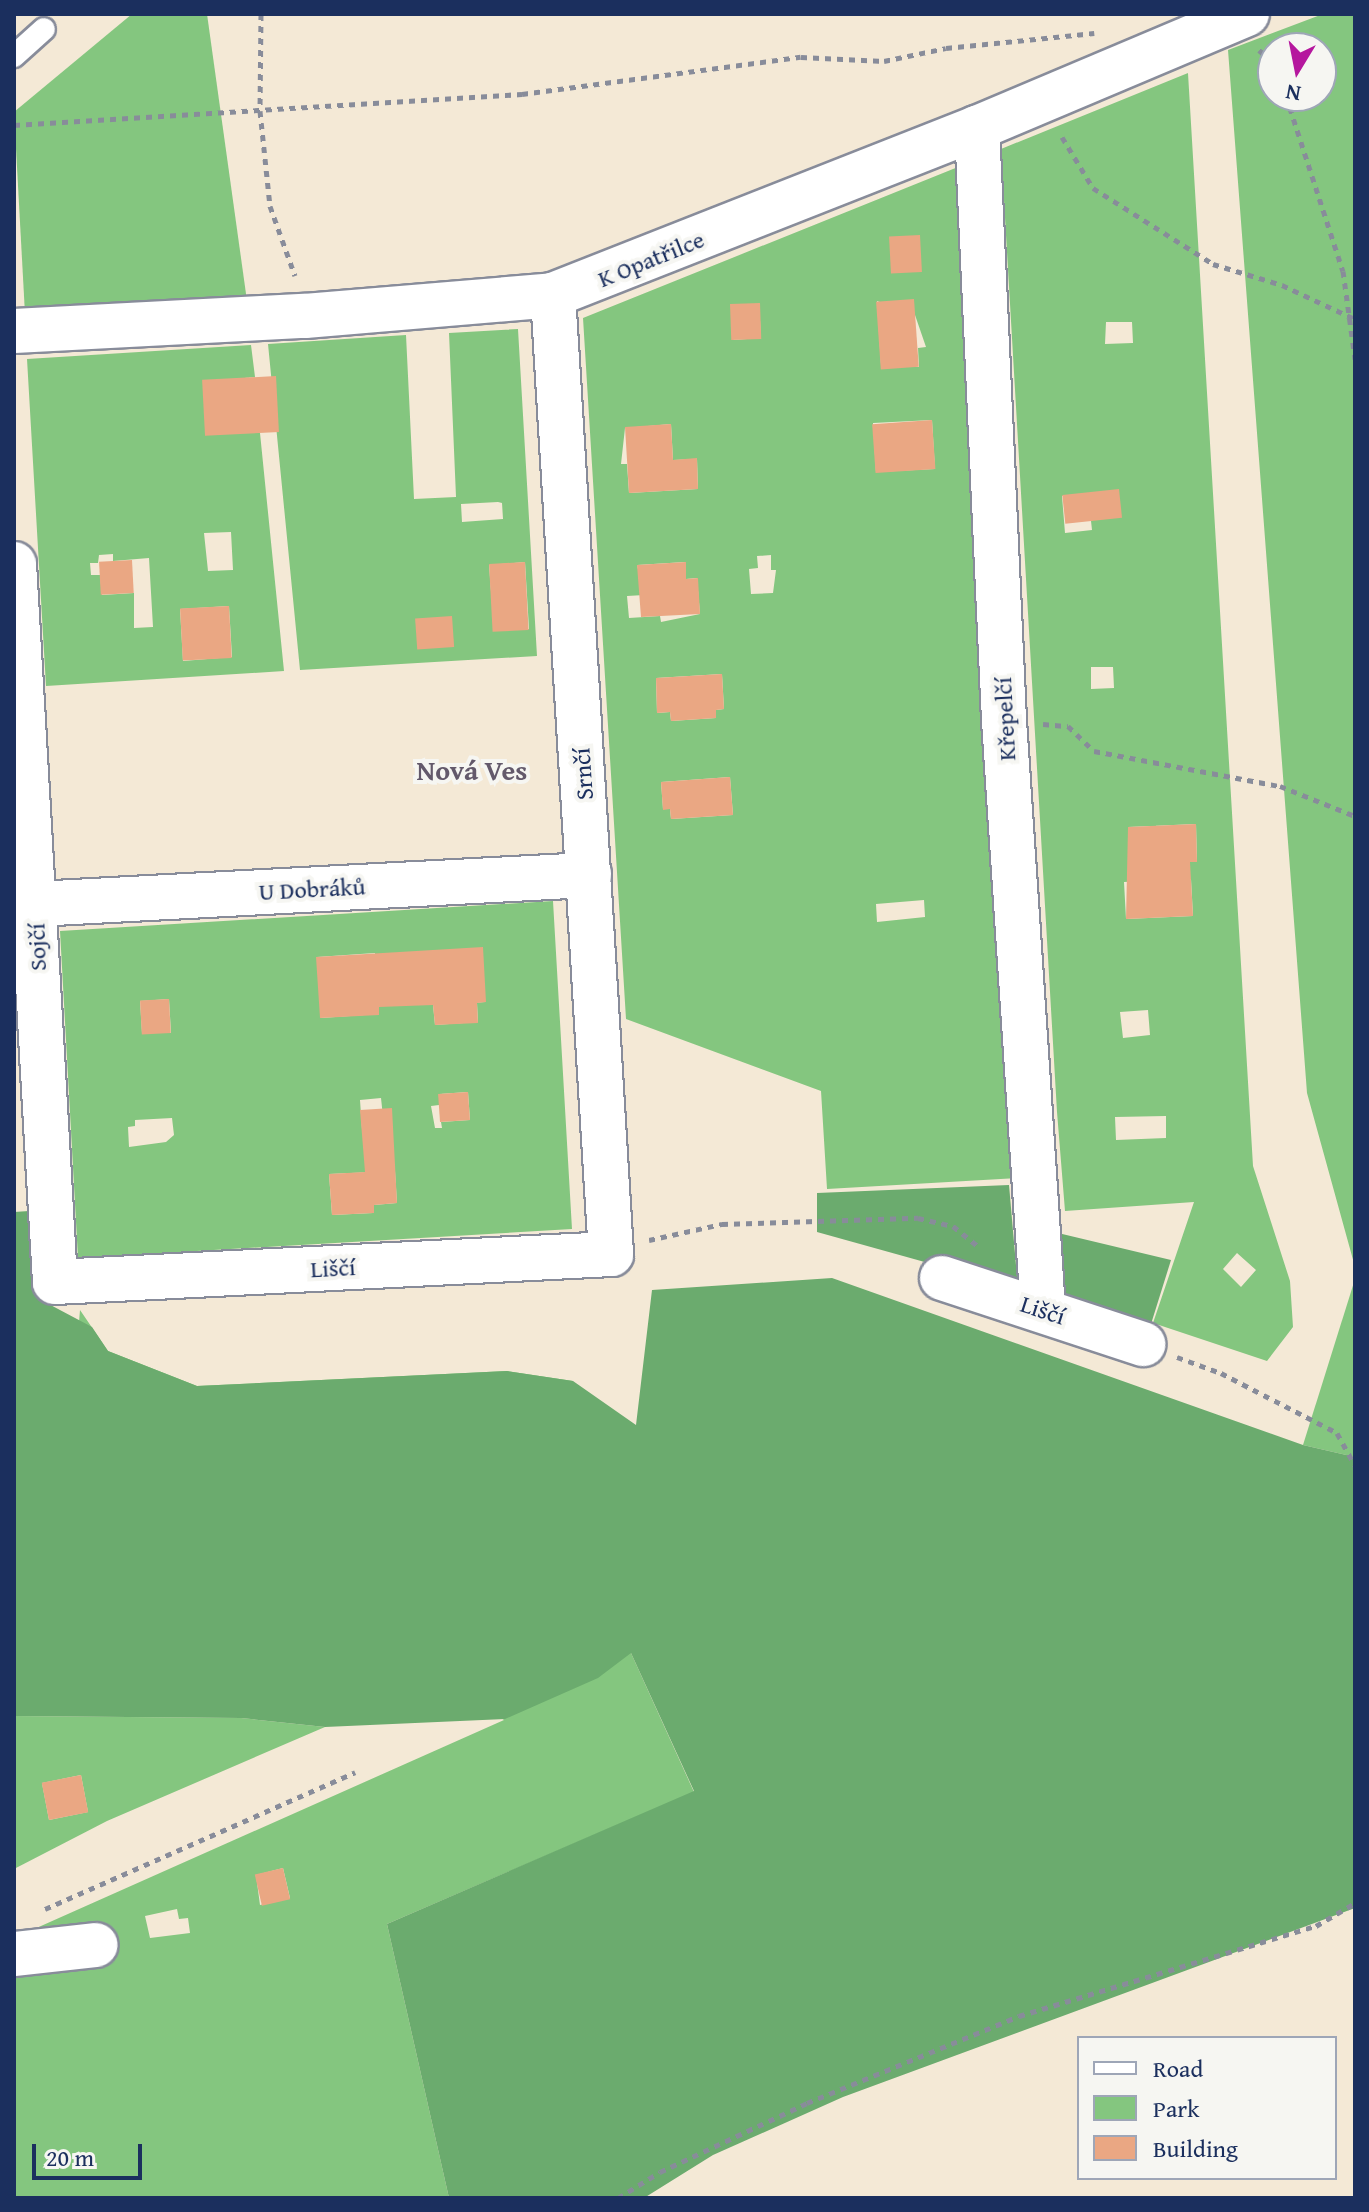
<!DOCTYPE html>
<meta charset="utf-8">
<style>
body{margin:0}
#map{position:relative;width:1369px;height:2212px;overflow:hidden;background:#f4e9d6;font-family:"Gentium Book Plus",serif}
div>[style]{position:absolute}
.green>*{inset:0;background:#84c67f}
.forest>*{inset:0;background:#6bab6e}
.building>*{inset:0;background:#eaa783;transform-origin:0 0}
.path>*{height:5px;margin-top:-2.5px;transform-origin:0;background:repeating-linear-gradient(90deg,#888c9a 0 6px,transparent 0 12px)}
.roads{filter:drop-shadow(2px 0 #888c9a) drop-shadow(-2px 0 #888c9a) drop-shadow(0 2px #888c9a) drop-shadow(0 -2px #888c9a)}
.service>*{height:22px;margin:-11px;padding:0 11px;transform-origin:11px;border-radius:11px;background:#fff}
.minor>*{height:44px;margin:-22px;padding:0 22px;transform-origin:22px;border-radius:22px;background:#fff}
span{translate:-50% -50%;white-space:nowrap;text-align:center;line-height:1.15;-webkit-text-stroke:8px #f6f6f2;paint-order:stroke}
.street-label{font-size:24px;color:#1b2f5e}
.quarter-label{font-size:28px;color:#63596b;font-weight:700}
.frame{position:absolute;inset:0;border:16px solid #1b2f5e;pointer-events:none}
.legend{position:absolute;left:1077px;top:2036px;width:260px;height:144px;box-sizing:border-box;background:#f6f6f2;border:2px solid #9ea6b7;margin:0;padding:10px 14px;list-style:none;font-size:24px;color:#1b2f5e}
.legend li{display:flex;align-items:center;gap:16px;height:40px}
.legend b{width:40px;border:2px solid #9ea6b7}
.north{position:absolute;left:1257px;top:32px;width:80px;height:80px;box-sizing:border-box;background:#f6f6f2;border:2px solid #9ea6b7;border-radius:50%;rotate:190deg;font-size:22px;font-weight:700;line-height:32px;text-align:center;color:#1b2f5e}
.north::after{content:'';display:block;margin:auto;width:28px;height:36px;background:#b5179e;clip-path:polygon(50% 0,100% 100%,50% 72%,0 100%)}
.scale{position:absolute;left:32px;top:2144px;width:110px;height:36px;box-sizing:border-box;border:4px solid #1b2f5e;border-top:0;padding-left:10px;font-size:24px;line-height:28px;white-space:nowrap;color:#1b2f5e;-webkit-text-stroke:6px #f6f6f2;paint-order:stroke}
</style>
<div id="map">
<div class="green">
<div style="clip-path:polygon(132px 14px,207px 14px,247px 301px,25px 314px,14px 112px)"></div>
<div style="clip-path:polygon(evenodd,1323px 14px,1355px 14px,1355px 1267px,1307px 1093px,1228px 50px,1323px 14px,1273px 48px,1321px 48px,1321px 96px,1273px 96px,1273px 48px)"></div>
<div style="clip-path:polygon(evenodd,1188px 73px,1253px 1166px,1290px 1281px,1293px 1327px,1267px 1361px,1153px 1323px,1194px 1202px,1065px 1211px,1057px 1112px,1001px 149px,1188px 73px,1106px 322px,1132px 322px,1133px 343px,1105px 344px,1106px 322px,1188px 73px,1119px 490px,1091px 521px,1092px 530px,1065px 533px,1062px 496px,1119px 490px,1188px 73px,1091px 667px,1113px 667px,1114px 688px,1091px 689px,1091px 667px,1188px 73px,1196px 824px,1197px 861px,1169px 863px,1170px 879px,1191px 879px,1193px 916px,1126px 919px,1124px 882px,1144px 881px,1128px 827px,1196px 824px,1188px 73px,1148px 1010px,1150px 1035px,1123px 1038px,1120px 1012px,1148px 1010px,1188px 73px,1166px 1116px,1166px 1138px,1116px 1140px,1115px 1117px,1166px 1116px,1188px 73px,1237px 1253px,1256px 1270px,1241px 1287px,1223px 1269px,1237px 1253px)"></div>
<div style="clip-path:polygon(evenodd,958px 167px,1018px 1178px,827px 1189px,821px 1091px,626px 1019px,583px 318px,958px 167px,877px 301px,915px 315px,926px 347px,918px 348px,919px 367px,881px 365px,877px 301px,958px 167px,759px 303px,761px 338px,733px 340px,759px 303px,958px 167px,932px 420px,935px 469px,876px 472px,873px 423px,932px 420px,958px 167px,671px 424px,673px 460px,697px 459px,698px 489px,629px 493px,627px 464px,621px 464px,625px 428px,671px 424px,958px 167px,771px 555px,771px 570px,776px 570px,773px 593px,751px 594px,749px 569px,758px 568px,757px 556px,771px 555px,958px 167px,685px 562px,686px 579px,697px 578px,700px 614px,661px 622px,660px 616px,629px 618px,627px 596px,644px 595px,637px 565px,685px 562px,958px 167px,722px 674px,724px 709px,716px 710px,716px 718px,671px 721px,670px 712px,657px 713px,656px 678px,722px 674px,958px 167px,730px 777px,733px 815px,671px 819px,670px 809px,663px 809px,661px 782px,730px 777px,958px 167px,924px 900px,925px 917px,877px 922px,876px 904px,924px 900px)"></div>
<div style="clip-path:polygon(evenodd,518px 329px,537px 656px,300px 670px,268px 344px,406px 335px,414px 499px,456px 497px,449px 333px,518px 329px,498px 502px,502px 503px,503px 519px,462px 522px,461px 504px,498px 502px,518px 329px,525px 562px,529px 629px,494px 631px,489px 565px,525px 562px)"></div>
<div style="clip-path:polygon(evenodd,251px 345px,255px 377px,223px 380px,226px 433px,260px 433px,284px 671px,46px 686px,27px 359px,251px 345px,231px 532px,233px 570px,208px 571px,204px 533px,231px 532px,251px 345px,113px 554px,113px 561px,149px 558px,153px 627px,134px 628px,134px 593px,102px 595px,100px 575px,91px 575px,90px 563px,98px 563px,99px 555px,113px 554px,251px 345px,229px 606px,232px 657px,183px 661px,180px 609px,229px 606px)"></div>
<div style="clip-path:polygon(evenodd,553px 901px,572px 1229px,78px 1258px,60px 931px,553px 901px,375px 953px,379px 1014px,321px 1018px,317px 957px,375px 953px,553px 901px,169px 999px,171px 1033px,142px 1033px,140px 1001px,169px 999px,553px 901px,485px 1002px,477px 1003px,478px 1022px,435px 1025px,433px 1005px,424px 1005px,485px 1002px,553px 901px,468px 1092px,470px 1120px,441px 1122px,442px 1128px,435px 1128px,431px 1106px,439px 1105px,439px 1094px,468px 1092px,553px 901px,381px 1098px,384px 1126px,362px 1129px,360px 1100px,381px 1098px,553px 901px,172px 1118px,174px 1135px,166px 1142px,129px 1147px,128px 1127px,135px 1126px,135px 1120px,172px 1118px,553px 901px,395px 1171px,397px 1203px,374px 1205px,373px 1213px,332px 1215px,329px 1174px,395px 1171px)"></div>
<div style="clip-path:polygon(1355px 1279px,1355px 1457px,1303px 1445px)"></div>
<div style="clip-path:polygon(evenodd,80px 1310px,108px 1351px,197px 1386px,507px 1371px,573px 1381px,631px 1653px,694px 1792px,387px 1924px,449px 2198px,14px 2198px,14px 1938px,504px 1720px,72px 1407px,80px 1310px,283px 1868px,290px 1898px,260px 1905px,256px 1875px,283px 1868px,80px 1310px,177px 1909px,179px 1919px,188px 1918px,190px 1933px,150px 1938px,145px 1916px,177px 1909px)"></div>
<div style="clip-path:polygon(evenodd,14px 1716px,241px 1718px,325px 1727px,107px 1821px,14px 1869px,14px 1716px,81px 1775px,88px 1812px,49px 1820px,42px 1783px,81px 1775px)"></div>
</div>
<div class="forest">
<div style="clip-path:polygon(1009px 1185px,1018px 1288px,817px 1232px,817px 1193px)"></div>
<div style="clip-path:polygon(29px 1211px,43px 1301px,92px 1327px,108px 1351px,197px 1386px,507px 1371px,573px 1381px,636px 1425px,652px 1290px,832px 1278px,1303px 1445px,1355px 1457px,1355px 1908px,843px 2097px,713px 2155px,644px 2198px,449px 2198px,387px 1924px,694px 1791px,631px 1653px,598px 1678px,505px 1719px,325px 1727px,241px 1718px,14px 1716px,14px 1212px)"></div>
<div style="clip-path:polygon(1058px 1233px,1171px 1260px,1151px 1324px,1071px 1302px,1057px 1281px)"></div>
</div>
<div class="building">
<div style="left:920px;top:235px;width:37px;height:31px;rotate:87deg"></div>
<div style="left:914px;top:299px;width:68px;height:38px;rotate:86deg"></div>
<div style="left:760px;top:303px;width:36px;height:30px;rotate:88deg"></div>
<div style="left:276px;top:376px;width:56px;height:74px;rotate:87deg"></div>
<div style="left:932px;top:420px;width:49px;height:60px;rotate:86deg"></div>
<div style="clip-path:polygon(671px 424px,673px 460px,697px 458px,698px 489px,629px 493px,625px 427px)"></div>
<div style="left:1119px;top:489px;width:29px;height:57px;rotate:84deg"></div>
<div style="left:132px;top:560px;width:33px;height:33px;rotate:87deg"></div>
<div style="left:525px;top:562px;width:68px;height:36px;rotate:87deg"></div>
<div style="clip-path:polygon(686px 562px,686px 579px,698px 578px,700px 614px,641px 617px,637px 565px)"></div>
<div style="left:229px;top:606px;width:52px;height:49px;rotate:87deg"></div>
<div style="left:452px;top:616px;width:31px;height:37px;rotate:86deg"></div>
<div style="clip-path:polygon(722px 674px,724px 709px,716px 710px,716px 718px,671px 721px,670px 712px,657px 713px,656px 678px)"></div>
<div style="clip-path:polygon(730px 777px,733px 815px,671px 819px,670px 809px,663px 810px,661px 782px)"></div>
<div style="clip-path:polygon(1196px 824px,1197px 862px,1190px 862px,1193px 916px,1126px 919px,1128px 827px)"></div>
<div style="clip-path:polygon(483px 947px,486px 1002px,477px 1003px,478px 1023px,435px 1025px,433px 1005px,379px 1007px,379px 1015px,320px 1018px,316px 957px)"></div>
<div style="left:169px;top:999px;width:34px;height:29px;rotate:87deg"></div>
<div style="left:468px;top:1092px;width:28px;height:30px;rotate:86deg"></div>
<div style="clip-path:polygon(392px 1108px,397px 1203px,374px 1205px,374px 1213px,332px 1215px,329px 1174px,365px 1172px,360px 1110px)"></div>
<div style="left:81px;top:1775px;width:38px;height:40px;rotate:79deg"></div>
<div style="left:283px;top:1868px;width:32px;height:29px;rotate:77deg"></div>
</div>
<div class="path">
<div style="left:261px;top:14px;width:97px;rotate:90.6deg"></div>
<div style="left:260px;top:111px;width:96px;rotate:84deg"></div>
<div style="left:270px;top:206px;width:74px;rotate:70.3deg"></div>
<div style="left:1259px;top:50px;width:18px;rotate:41deg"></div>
<div style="left:1286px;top:96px;width:184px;rotate:72deg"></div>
<div style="left:1343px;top:271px;width:89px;rotate:82.2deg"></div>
<div style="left:14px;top:125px;width:509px;rotate:-3.49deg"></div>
<div style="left:522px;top:94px;width:281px;rotate:-7.6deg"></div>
<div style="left:801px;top:57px;width:83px;rotate:2.8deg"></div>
<div style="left:884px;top:61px;width:63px;rotate:-11.8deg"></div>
<div style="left:946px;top:48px;width:149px;rotate:-5.8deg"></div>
<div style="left:1062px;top:137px;width:60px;rotate:58.7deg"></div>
<div style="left:1093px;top:188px;width:142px;rotate:32.3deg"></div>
<div style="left:1213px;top:264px;width:72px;rotate:16.9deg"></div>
<div style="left:1282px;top:285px;width:81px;rotate:25deg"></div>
<div style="left:1043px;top:724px;width:25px;rotate:5deg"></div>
<div style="left:1068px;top:726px;width:36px;rotate:44deg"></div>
<div style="left:1094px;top:751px;width:189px;rotate:10.7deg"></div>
<div style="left:1280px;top:786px;width:81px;rotate:21.8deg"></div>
<div style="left:649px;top:1240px;width:75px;rotate:-12.4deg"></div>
<div style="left:722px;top:1224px;width:196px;rotate:-1.8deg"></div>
<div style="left:918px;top:1218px;width:36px;rotate:13deg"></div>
<div style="left:953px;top:1226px;width:35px;rotate:39deg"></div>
<div style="left:1177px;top:1357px;width:47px;rotate:20deg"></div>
<div style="left:1221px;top:1373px;width:131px;rotate:27.3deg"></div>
<div style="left:1337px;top:1433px;width:38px;rotate:61deg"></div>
<div style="left:45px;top:1909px;width:339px;rotate:-23.8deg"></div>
<div style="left:618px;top:2198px;width:49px;rotate:-31.8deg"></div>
<div style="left:660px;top:2172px;width:162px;rotate:-25.1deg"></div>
<div style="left:807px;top:2103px;width:229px;rotate:-22.3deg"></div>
<div style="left:1019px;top:2016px;width:310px;rotate:-16.9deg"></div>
<div style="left:1316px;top:1926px;width:45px;rotate:-30.5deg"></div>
</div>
<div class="roads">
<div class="service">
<div style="left:14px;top:56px;width:40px;rotate:-42deg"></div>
</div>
<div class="minor">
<div style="left:977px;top:128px;width:594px;rotate:87.39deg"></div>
<div style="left:1004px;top:721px;width:589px;rotate:86.21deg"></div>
<div style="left:14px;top:331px;width:291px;rotate:-3deg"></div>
<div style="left:305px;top:316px;width:249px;rotate:-4.8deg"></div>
<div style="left:553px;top:295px;width:456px;rotate:-21.5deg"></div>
<div style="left:977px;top:128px;width:293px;rotate:-22.9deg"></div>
<div style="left:14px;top:564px;width:719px;rotate:86.73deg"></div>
<div style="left:55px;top:1282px;width:557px;rotate:-2.88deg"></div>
<div style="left:611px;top:1254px;width:961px;rotate:-93.46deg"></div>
<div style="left:35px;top:904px;width:555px;rotate:-3deg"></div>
<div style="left:942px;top:1278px;width:212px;rotate:18.2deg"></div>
<div style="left:14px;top:1954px;width:82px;rotate:-6.3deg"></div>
</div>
</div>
<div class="street-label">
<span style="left:651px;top:259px;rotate:-22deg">K Opatřilce</span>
<span style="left:1005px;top:719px;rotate:-93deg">Křepelčí</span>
<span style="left:583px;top:774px;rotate:-94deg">Srnčí</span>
<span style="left:312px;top:889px;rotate:-3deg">U Dobráků</span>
<span style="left:37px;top:947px;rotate:-92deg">Sojčí</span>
<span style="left:333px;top:1268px;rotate:-3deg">Liščí</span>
<span style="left:1043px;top:1310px;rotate:18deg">Liščí</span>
</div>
<div class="quarter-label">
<span style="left:472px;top:770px">Nová Ves</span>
</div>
<div class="frame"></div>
<ul class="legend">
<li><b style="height:10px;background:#fff"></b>Road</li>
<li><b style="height:22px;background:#84c67f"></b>Park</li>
<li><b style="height:22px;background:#eaa783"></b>Building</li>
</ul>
<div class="north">N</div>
<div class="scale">20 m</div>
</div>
